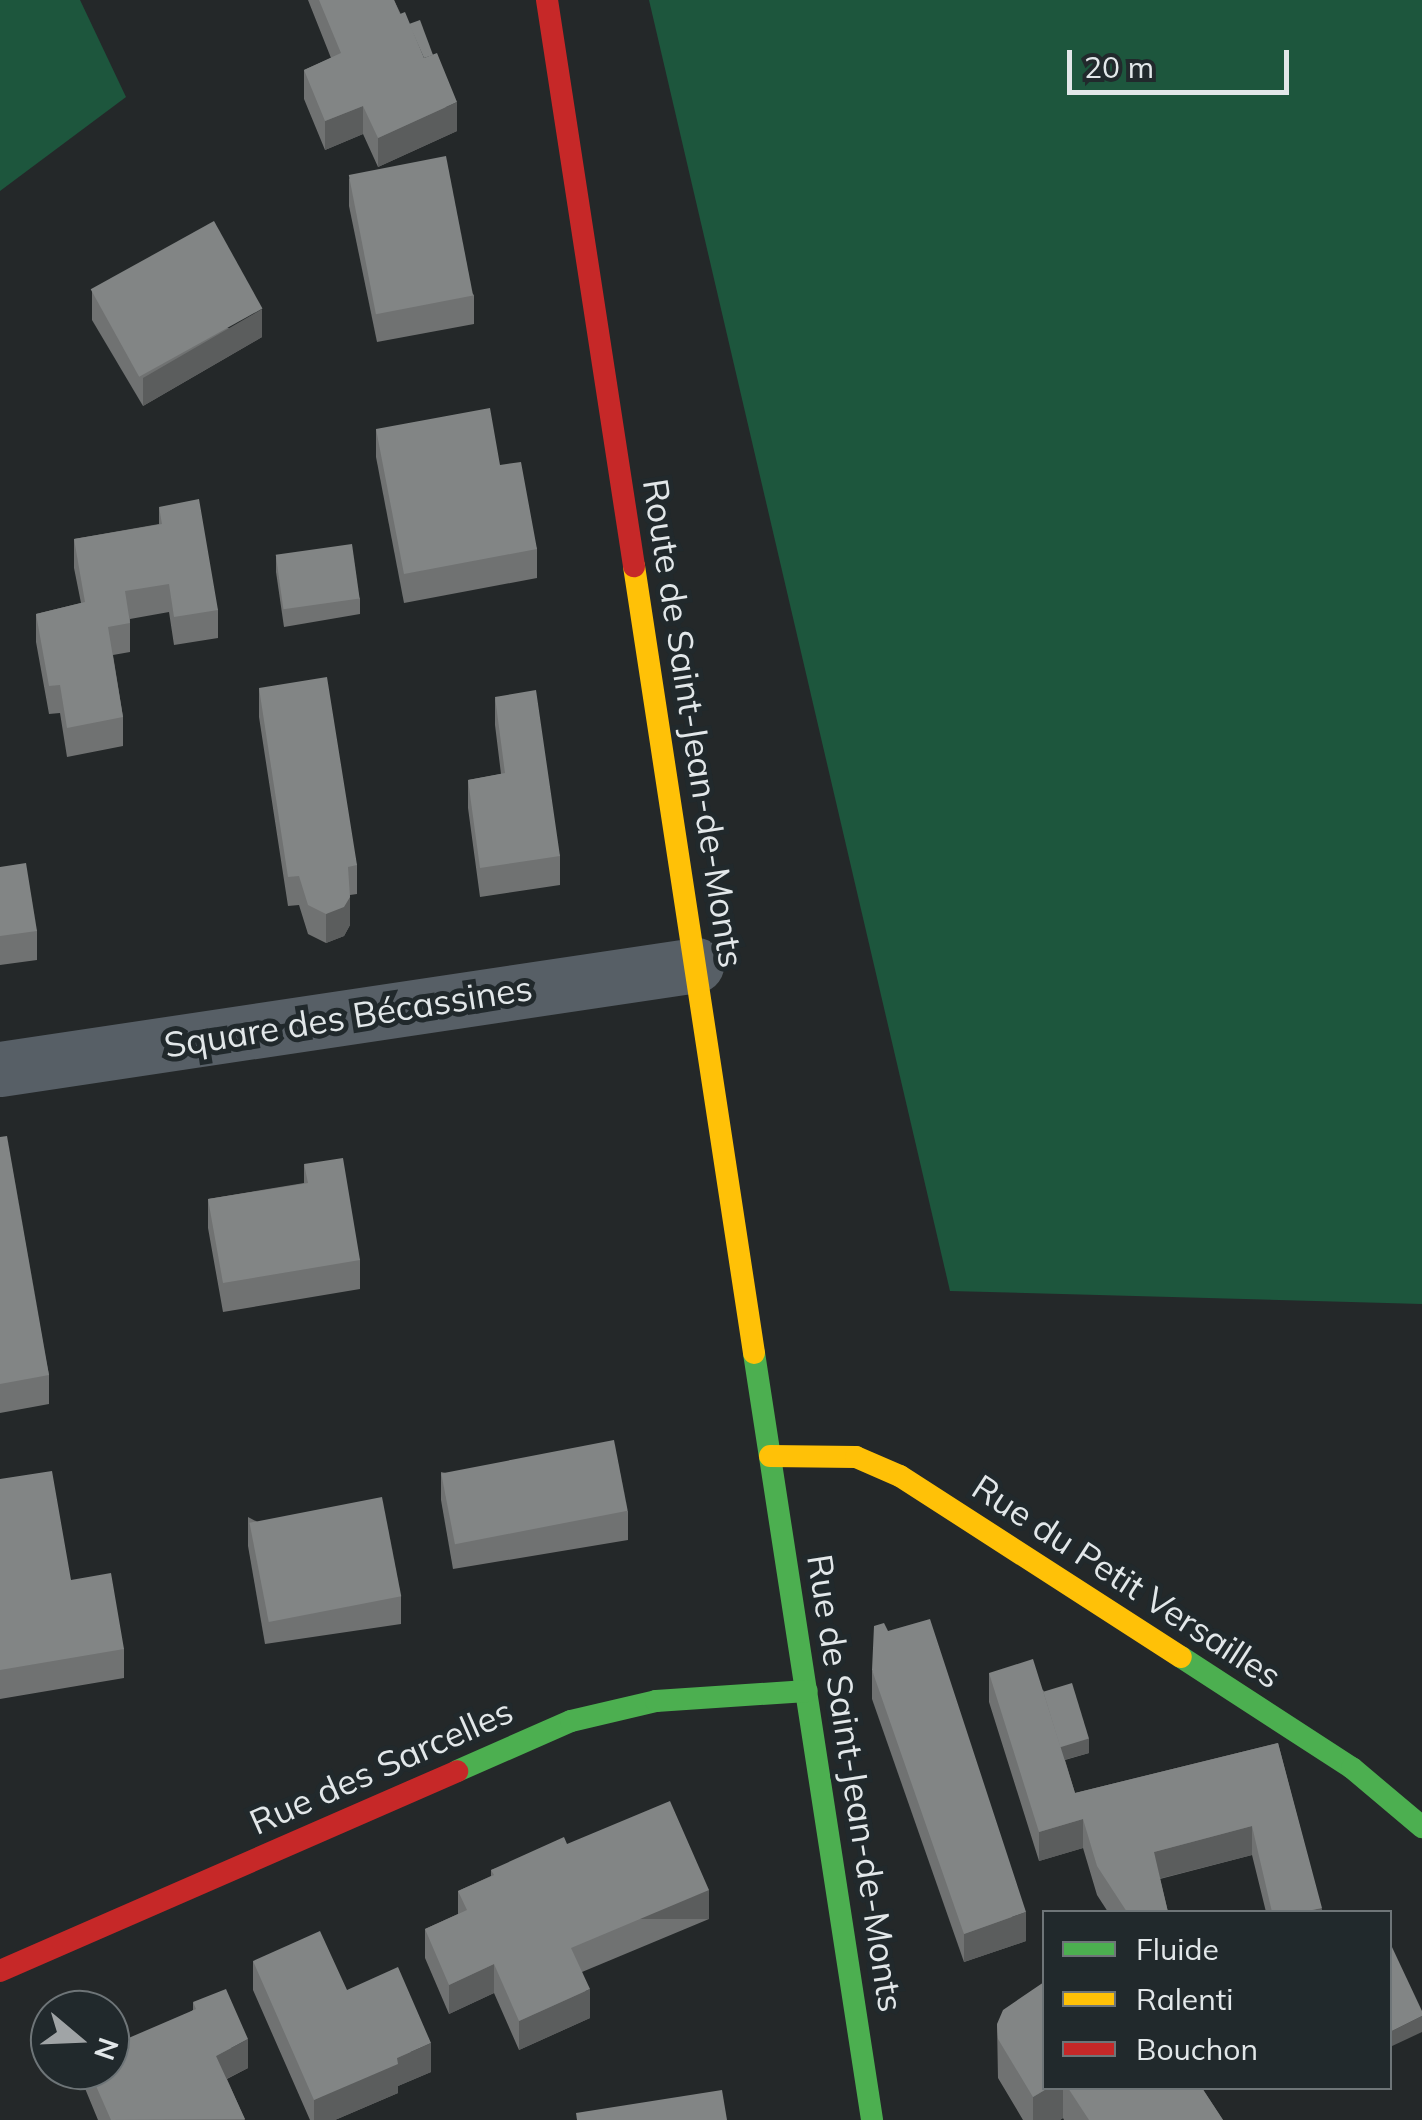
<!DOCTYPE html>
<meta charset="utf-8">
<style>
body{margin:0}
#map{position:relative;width:1422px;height:2120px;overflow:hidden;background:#242829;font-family:Mulish,sans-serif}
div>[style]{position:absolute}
.green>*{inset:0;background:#1d563d}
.street>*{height:55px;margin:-27.5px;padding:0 27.5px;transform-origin:27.5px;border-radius:27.5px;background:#575f66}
.fast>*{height:22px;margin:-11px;padding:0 11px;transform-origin:11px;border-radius:11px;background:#4caf50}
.slow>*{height:22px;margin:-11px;padding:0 11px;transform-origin:11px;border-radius:11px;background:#ffc107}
.jam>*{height:22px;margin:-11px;padding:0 11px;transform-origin:11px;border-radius:11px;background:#c62828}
.wall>*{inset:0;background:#707272}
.shaded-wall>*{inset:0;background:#5b5d5d;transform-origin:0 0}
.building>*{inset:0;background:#828585;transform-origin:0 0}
span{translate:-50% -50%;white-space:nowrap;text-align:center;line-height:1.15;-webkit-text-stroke:10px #21292c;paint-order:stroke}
.street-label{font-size:35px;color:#e2e7e9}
.legend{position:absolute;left:1042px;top:1910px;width:350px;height:180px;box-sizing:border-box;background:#21292c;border:2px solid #6e7578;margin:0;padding:12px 18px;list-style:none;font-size:30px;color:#e2e7e9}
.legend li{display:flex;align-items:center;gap:20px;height:50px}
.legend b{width:50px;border:2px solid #6e7578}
.north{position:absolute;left:30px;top:1990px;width:100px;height:100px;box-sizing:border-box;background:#21292c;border:2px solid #6e7578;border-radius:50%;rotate:109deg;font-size:28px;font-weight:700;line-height:40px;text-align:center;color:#e2e7e9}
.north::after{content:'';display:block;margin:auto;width:35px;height:45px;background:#a0a4a6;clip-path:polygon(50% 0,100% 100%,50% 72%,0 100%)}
.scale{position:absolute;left:1067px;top:50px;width:222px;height:45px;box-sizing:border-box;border:5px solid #e2e7e9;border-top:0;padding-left:12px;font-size:30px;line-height:35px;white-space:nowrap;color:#e2e7e9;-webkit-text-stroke:8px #21292c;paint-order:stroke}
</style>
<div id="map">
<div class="green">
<div style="clip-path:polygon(0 0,80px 0,126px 97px,0 191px)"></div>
<div style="clip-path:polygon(649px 0,1422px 0,1422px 1304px,950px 1291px)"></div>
</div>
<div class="street">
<div style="left:0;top:1069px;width:704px;rotate:-8.5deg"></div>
</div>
<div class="fast">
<div style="left:754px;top:1353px;width:776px;rotate:81.25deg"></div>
<div style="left:1181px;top:1657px;width:204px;rotate:33deg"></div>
<div style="left:1352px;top:1768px;width:92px;rotate:40.1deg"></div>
<div style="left:457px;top:1771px;width:124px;rotate:-23.7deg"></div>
<div style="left:571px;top:1721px;width:87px;rotate:-13.2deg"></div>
<div style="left:656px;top:1701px;width:151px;rotate:-3.8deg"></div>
</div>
<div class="slow">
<div style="left:634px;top:566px;width:796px;rotate:81.33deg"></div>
<div style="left:770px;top:1456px;width:86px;rotate:0.7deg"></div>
<div style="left:856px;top:1457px;width:48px;rotate:23.4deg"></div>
<div style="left:900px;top:1476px;width:334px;rotate:32.8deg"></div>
</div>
<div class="jam">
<div style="left:547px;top:0;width:573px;rotate:81.26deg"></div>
<div style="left:0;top:1971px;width:499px;rotate:-23.6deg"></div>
</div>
<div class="wall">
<div style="clip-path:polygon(308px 0,394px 0,457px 131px,378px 167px,363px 134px,325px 150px,304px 99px,304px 70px,331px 58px)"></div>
<div style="clip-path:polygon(349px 178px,474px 295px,474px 324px,377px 342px,349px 206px)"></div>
<div style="clip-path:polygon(92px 291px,262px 337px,143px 406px,92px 320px)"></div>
<div style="clip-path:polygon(376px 429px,500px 465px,537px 549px,537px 578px,404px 603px,376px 457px)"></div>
<div style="clip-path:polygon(159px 507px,218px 610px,218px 638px,174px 645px,169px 612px,130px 619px,130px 652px,113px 655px,123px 717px,123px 746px,67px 757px,60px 713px,49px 714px,36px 642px,36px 614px,81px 603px,74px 568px,74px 539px,159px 524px)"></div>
<div style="clip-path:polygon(276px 557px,360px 598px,360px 614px,284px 627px,276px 572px)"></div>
<div style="clip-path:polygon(259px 688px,357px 865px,357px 894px,350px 895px,350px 925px,344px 936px,326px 943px,308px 934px,299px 905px,288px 906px,259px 717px)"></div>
<div style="clip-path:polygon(495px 697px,560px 856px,560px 885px,480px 897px,468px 808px,468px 780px,501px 774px,495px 725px)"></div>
<div style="clip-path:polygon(0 867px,37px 931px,37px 960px,0 965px)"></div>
<div style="clip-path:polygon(0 1137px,49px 1375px,49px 1404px,0 1413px)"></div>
<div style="clip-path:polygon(304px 1164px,360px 1260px,360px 1289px,223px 1312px,208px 1228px,208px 1199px,304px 1183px)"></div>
<div style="clip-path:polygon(441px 1472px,628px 1511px,628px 1540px,453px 1569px,441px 1500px)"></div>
<div style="clip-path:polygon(0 1479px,71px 1580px,124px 1649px,124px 1678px,0 1699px)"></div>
<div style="clip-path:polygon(248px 1517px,401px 1596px,401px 1624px,265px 1644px,248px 1546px)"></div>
<div style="clip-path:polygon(872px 1670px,1026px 1941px,964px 1962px,872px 1699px)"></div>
<div style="clip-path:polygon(989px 1673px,1043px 1690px,1089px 1753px,1065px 1760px,1075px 1793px,1278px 1743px,1322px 1912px,1266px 1912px,1252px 1855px,1160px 1879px,1168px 1912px,1108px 1912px,1097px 1895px,1083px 1848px,1039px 1861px,989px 1702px)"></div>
<div style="clip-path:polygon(567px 1844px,709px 1919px,582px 1972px,590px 2018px,519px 2050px,494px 1993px,449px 2014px,425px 1958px,425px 1929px,458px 1914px,458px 1891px,491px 1876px,491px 1870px)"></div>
<div style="clip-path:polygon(253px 1961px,347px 1990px,431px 2072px,398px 2086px,398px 2093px,335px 2120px,310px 2120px,253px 1990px)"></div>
<div style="clip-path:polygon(193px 2002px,248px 2068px,227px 2079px,245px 2120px,98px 2120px,84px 2086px,84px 2070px,110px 2070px,193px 2010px)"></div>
<div style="clip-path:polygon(997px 2024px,1044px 2088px,1202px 2088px,1223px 2120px,1064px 2120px,1063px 2118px,1060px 2120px,1023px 2120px,998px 2078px)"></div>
</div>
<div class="shaded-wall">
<div style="clip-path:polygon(457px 102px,457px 131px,378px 167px,378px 138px)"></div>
<div style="clip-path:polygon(363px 106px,363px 134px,325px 150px,325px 121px)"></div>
<div style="clip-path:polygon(262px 309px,262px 337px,143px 406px,143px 378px)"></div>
<div style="clip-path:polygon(350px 897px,350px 925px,344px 936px,326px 943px,326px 914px)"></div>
<div style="clip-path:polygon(1089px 1738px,1089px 1753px,1056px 1762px,1056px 1747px)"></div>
<div style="clip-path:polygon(1083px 1819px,1083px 1848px,1039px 1861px,1039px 1832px)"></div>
<div style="clip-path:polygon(1252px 1826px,1252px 1855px,1154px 1880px,1154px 1852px)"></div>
<div style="left:709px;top:1890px;width:29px;height:150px;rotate:90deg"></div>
<div style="clip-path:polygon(1322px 1908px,1322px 1912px,1302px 1912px)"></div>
<div style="clip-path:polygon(1026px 1912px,1026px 1941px,964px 1962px,964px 1934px)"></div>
<div style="clip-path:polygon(494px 1964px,494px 1993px,449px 2014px,449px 1985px)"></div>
<div style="clip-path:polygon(590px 1989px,590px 2018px,519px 2050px,519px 2021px)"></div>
<div style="clip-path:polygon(1422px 2016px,1422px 2032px,1390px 2047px,1390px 2032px)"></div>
<div style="clip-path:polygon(248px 2039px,248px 2068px,216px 2084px,216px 2056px)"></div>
<div style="clip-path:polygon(431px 2043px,431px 2072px,398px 2086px,398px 2093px,335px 2120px,314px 2120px,314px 2100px,397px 2058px)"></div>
<div style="clip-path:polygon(1048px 2088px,1063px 2088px,1063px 2118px,1060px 2120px,1033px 2120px,1033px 2097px)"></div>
</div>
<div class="building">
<div style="clip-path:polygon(319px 0,394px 0,400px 14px,405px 12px,424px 58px,437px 53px,457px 102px,378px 138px,363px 106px,325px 121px,304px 70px,341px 53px)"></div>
<div style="clip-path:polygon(420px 20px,433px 55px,424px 58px,409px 24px)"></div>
<div style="left:446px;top:156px;width:142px;height:99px;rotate:79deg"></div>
<div style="left:214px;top:221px;width:100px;height:141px;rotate:61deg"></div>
<div style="clip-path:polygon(490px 408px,500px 465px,521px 462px,537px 549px,404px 574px,376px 429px)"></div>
<div style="clip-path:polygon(199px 499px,218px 610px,174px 617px,169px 584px,125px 591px,130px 623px,108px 627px,123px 717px,67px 728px,60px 685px,49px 686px,36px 614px,85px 602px,74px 539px,162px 524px,159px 507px)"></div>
<div style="left:352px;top:544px;width:55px;height:77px;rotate:82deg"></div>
<div style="clip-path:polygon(327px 677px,357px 865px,348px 867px,350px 897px,344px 907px,326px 914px,308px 905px,299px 876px,288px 877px,259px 688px)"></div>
<div style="clip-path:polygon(536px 690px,560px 856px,480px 868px,468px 780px,505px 773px,495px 697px)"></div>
<div style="clip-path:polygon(26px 863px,37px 931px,0 936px,0 867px)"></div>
<div style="clip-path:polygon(7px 1136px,49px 1375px,0 1384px,0 1137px)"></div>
<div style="clip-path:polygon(343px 1158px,360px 1260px,223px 1283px,208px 1199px,308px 1183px,304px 1164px)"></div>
<div style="left:614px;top:1440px;width:72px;height:176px;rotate:79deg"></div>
<div style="clip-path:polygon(52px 1471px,71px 1580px,111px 1573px,124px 1649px,0 1670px,0 1479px)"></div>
<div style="left:382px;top:1497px;width:101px;height:135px;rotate:79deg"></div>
<div style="clip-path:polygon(930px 1619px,1026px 1912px,964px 1934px,872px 1670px,874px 1626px,884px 1623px,888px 1631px)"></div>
<div style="clip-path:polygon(1033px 1659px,1075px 1793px,1278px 1743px,1322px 1908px,1302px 1912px,1272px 1912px,1252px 1826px,1154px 1852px,1168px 1912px,1127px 1912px,1097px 1866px,1083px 1819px,1039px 1832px,989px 1673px)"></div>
<div style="left:1072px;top:1683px;width:58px;height:30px;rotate:73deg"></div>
<div style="clip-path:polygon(670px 1801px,709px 1890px,571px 1948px,590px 1989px,519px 2021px,494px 1964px,449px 1985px,425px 1929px,467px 1910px,458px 1891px,494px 1875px,491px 1870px,564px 1837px,567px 1844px)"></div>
<div style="clip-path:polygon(320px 1931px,347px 1990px,398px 1967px,431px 2043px,397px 2058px,398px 2064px,314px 2100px,253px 1961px)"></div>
<div style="clip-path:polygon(1391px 1945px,1422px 2011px,1422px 2016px,1390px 2032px,1390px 1946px)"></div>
<div style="clip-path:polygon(1044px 1982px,1044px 2088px,1048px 2088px,1033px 2097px,998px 2039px,997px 2024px,1003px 2010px)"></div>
<div style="clip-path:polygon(226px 1989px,248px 2039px,216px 2056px,245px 2119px,111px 2120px,89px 2070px,110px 2070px,110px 2046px,196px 2009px,193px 2002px)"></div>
<div style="clip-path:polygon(1068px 2088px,1202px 2088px,1223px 2120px,1089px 2120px)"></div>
<div style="clip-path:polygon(722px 2090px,727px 2120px,577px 2120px,576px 2113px)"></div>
</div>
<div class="street-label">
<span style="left:694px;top:723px;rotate:81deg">Route de Saint-Jean-de-Monts</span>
<span style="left:348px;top:1016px;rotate:-9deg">Square des Bécassines</span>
<span style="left:1127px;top:1581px;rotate:33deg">Rue du Petit Versailles</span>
<span style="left:381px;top:1766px;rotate:-24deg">Rue des Sarcelles</span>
<span style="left:856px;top:1783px;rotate:81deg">Rue de Saint-Jean-de-Monts</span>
</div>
<ul class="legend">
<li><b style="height:12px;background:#4caf50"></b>Fluide</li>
<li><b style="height:12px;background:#ffc107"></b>Ralenti</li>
<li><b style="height:12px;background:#c62828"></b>Bouchon</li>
</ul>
<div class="north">N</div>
<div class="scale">20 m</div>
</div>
